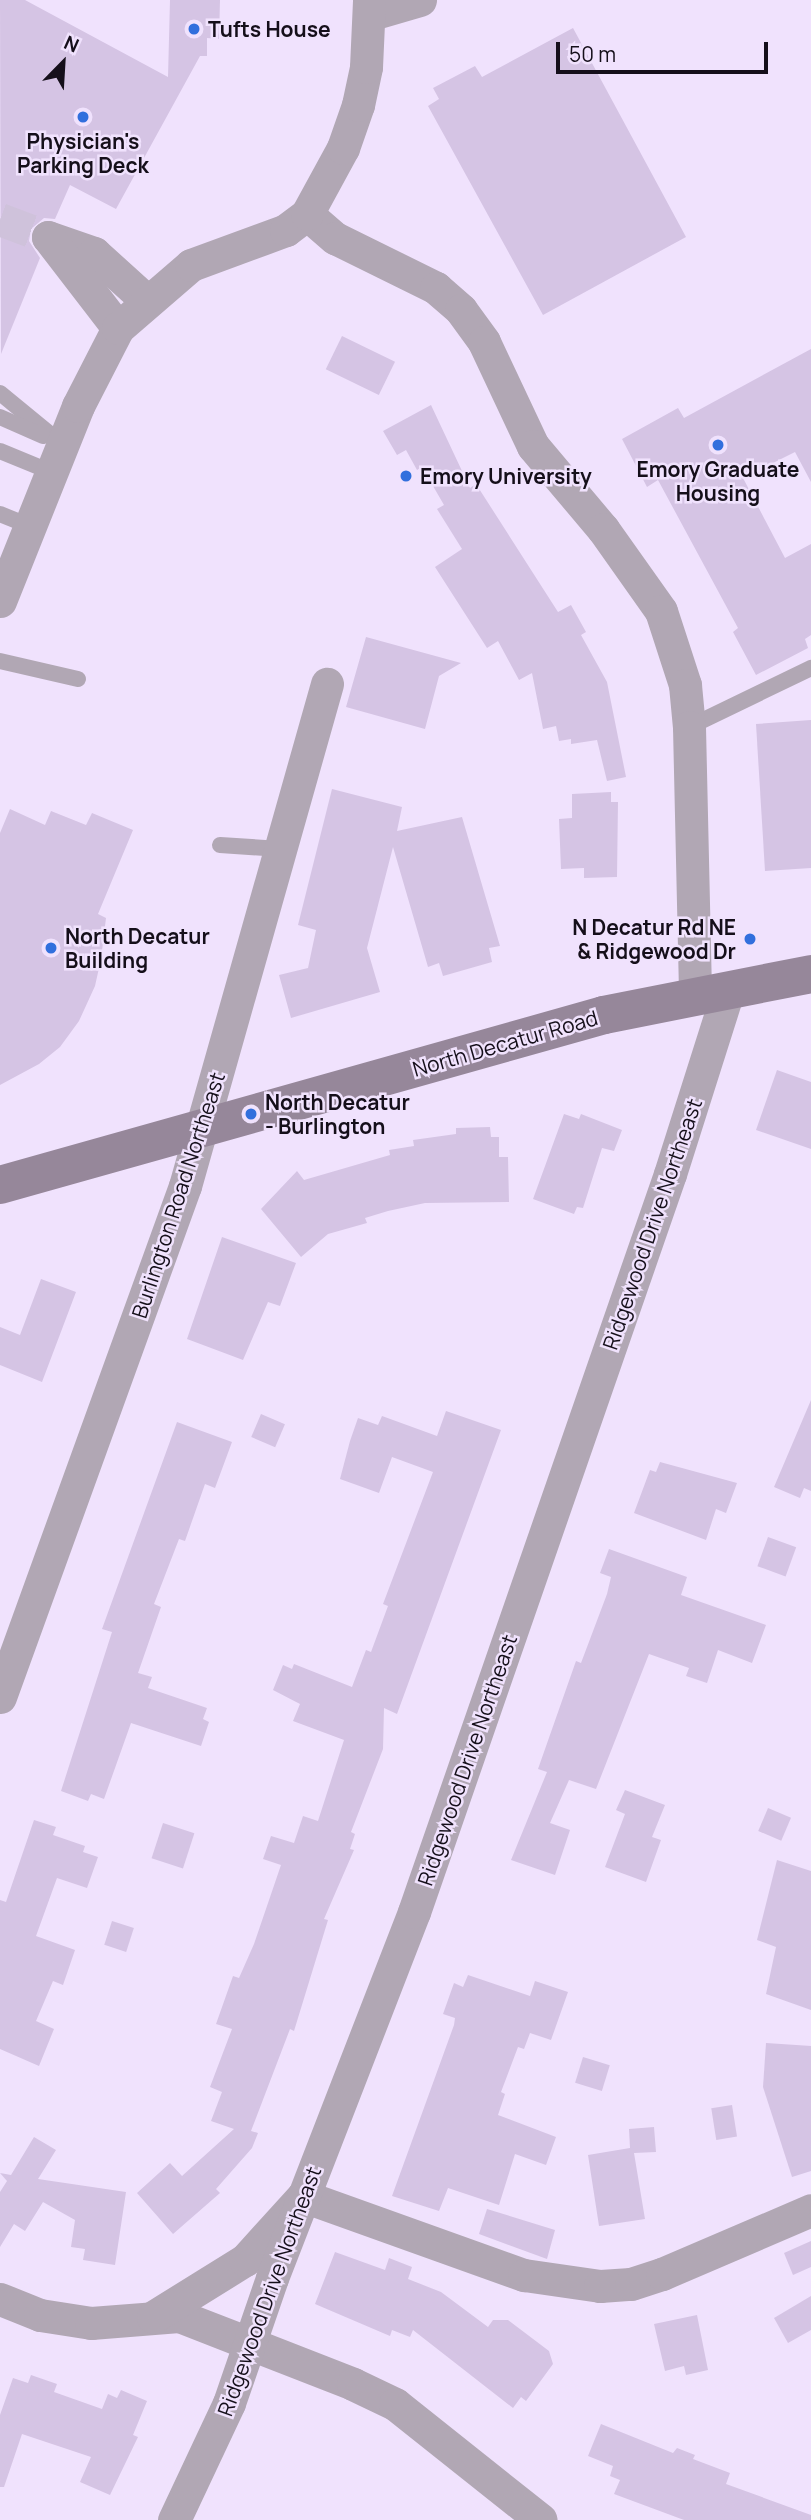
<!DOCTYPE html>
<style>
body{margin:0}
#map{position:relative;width:811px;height:2520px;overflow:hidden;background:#f0e2fd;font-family:Manrope,sans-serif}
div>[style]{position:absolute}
.building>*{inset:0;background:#d5c4e4;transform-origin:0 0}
.street-tunnel>*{height:33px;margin-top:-16.5px;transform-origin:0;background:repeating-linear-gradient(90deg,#cfc2db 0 33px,transparent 0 50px)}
.lane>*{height:16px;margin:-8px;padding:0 8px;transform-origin:8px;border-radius:8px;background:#b1a7b4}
.street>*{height:33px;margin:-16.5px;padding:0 16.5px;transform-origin:16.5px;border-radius:16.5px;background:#b1a7b4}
.secondary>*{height:38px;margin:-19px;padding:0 19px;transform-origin:19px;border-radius:19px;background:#96879a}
.dots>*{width:19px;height:19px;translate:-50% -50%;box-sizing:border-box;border:4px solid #f0e2fd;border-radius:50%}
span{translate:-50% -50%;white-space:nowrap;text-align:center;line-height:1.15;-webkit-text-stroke:5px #f0e2fd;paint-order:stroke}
.poi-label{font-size:21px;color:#150f1a;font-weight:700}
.left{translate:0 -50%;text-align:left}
.right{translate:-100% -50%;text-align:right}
.street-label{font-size:21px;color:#150f1a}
.north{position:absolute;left:28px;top:28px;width:70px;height:70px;-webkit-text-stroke:5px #f0e2fd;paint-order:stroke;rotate:24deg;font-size:19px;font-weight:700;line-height:28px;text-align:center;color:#150f1a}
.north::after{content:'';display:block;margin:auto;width:24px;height:32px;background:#150f1a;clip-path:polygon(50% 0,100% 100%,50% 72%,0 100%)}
.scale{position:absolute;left:556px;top:42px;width:212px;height:32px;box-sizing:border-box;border:4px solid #150f1a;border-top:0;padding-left:9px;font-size:21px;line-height:24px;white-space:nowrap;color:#150f1a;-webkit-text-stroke:5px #f0e2fd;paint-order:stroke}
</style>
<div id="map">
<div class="building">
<div style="clip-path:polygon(0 0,25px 0,168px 77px,170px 0,220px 0,219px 39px,207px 38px,207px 56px,200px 56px,116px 209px,70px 185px,55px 219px,44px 218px,31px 229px,29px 241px,40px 258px,1px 354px)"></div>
<div style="clip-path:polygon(573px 28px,686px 237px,543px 315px,428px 106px,439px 99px,433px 88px,475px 66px,482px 77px)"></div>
<div style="left:342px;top:336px;width:59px;height:37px;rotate:26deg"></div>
<div style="clip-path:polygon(811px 349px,811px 482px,795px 452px,743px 478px,785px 558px,811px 544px,811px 635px,805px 639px,808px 648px,756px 675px,733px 632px,738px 628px,658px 480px,647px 487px,622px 439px,678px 408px,684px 418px)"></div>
<div style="clip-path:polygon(431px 405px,470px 488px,476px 484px,558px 612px,571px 605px,586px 632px,581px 635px,607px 682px,626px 777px,607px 781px,597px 740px,571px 744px,571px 739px,559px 741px,556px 726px,543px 729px,532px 673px,519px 680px,498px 641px,487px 648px,435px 567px,462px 549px,437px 509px,444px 505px,422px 467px,417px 470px,406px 450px,397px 455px,383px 431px)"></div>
<div style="clip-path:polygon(366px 637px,461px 663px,439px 676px,425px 729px,346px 707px)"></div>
<div style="clip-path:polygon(811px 720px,811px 868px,765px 871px,756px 724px)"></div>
<div style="clip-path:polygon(332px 789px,402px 807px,397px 831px,462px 817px,500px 946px,489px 948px,492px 962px,443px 976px,439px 963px,428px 967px,393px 847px,367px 948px,380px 992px,291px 1018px,279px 975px,308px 968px,316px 930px,298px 925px)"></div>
<div style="clip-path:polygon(611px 792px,611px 802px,618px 802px,617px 877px,584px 878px,584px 868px,561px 869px,559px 819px,572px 818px,572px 794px)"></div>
<div style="clip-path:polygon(10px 809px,45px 825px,51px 811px,86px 825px,92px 813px,133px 830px,98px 914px,106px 918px,101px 959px,95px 986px,79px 1021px,60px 1047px,39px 1064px,0 1085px,0 833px)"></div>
<div style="clip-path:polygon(777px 1070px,811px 1082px,811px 1149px,756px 1130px)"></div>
<div style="clip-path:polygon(564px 1114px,579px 1119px,581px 1114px,622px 1130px,614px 1151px,602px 1148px,583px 1208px,577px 1207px,574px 1214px,533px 1199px)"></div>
<div style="clip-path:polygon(490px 1127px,491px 1137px,499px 1137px,499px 1157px,508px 1157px,509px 1202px,425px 1203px,388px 1211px,365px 1218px,367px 1223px,328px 1234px,301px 1257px,261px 1209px,297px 1171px,304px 1180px,390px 1155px,389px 1150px,414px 1146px,413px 1140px,456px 1134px,456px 1128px)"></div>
<div style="clip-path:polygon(222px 1237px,296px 1263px,280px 1306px,268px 1302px,243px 1360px,187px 1339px)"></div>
<div style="clip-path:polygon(41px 1279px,76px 1292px,42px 1382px,0 1365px,0 1327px,20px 1335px)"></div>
<div style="clip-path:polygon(811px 1400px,811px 1491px,804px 1488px,800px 1498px,774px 1487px)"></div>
<div style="clip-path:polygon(446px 1411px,501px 1430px,397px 1714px,384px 1708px,383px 1749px,351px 1832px,355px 1834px,350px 1849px,354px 1850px,324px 1919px,328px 1920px,294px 2031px,290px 2029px,251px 2131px,258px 2133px,252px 2148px,216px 2189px,220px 2193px,173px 2234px,137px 2193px,170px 2163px,182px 2176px,234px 2129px,211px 2121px,222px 2092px,210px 2087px,232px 2029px,216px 2024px,233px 1976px,239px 1978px,254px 1944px,281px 1865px,263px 1859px,271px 1836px,294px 1843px,303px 1816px,318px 1821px,344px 1740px,293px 1721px,300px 1704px,273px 1690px,283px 1665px,292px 1669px,294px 1664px,352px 1687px,366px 1650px,371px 1652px,388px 1606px,383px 1604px,433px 1472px,392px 1457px,379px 1493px,340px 1479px,350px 1441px,358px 1418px,378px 1425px,382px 1416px,437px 1436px)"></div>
<div style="left:261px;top:1414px;width:26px;height:25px;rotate:23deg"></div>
<div style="clip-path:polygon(177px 1422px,232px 1442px,215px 1488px,205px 1484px,185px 1541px,179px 1539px,154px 1604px,161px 1607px,138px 1673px,152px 1677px,148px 1688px,207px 1708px,203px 1719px,209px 1722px,201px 1746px,131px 1723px,104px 1799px,91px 1794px,88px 1801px,61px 1791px,112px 1632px,102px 1629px)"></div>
<div style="clip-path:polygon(660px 1462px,737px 1483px,726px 1513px,716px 1509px,706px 1540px,634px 1513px,650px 1470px,656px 1472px)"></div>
<div style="left:768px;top:1537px;width:30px;height:31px;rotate:20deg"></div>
<div style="clip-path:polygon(609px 1549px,687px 1577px,681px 1595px,766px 1625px,752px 1663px,718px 1650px,707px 1683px,686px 1676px,689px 1668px,649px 1654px,596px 1789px,569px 1780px,550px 1823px,570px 1830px,555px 1875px,511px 1860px,547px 1772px,538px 1769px,570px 1678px,576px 1661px,581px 1663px,607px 1594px,611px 1577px,600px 1573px)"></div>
<div style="clip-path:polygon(625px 1790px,665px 1805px,652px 1837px,661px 1840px,646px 1882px,605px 1867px,625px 1814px,616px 1810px)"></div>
<div style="left:768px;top:1808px;width:25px;height:25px;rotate:23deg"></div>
<div style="clip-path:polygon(34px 1820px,56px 1827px,53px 1835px,85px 1846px,83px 1852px,98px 1857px,87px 1888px,57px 1878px,36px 1936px,75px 1950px,63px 1985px,53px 1981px,36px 2021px,54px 2029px,39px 2066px,0 2049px,0 1900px,6px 1902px)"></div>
<div style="left:163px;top:1823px;width:33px;height:37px;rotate:18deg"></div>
<div style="clip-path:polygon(777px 1860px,811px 1871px,811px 2010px,766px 1994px,776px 1947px,757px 1940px)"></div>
<div style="left:112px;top:1921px;width:23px;height:25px;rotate:18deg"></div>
<div style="clip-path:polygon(468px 1975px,530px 1996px,535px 1981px,568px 1992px,551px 2040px,530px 2033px,524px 2049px,518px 2047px,501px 2092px,505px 2094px,498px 2115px,556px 2137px,546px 2165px,515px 2154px,499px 2205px,448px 2188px,439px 2211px,392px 2196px,454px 2025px,455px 2018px,443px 2014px,454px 1983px,463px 1987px)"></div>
<div style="clip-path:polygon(766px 2043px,811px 2046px,811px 2171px,792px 2177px,763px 2087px)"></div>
<div style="left:583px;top:2057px;width:28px;height:27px;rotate:17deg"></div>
<div style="left:732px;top:2105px;width:32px;height:21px;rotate:81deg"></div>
<div style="clip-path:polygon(654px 2127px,656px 2152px,634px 2153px,645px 2219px,599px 2226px,588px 2155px,630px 2148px,629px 2129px)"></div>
<div style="clip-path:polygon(34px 2137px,56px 2150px,38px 2179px,126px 2192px,115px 2265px,83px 2260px,85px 2249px,71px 2247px,75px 2220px,43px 2202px,25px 2231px,14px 2224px,0 2247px,0 2192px,7px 2181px,0 2173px,11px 2175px)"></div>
<div style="clip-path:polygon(487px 2209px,555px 2230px,547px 2259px,479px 2234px)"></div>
<div style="clip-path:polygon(811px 2241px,811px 2267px,793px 2275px,784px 2253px)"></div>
<div style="clip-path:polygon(335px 2252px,385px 2270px,389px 2258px,412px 2267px,408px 2279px,441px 2292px,488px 2327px,493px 2320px,508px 2320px,549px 2351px,553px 2364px,526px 2401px,521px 2397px,513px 2408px,413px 2330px,410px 2337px,392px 2330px,390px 2336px,315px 2304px)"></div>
<div style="clip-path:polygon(811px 2296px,811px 2330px,788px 2343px,774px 2318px)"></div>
<div style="clip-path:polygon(697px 2315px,708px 2370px,686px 2375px,684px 2366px,665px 2371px,654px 2324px)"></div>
<div style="clip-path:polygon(31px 2375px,57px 2384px,54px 2392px,102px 2409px,108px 2394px,117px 2398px,121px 2390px,147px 2401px,133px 2435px,138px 2437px,110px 2495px,80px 2482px,91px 2457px,22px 2434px,4px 2487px,0 2487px,0 2415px,13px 2378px,28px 2383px)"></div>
<div style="clip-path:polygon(601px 2424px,673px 2453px,677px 2448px,695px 2455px,693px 2459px,730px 2473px,726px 2484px,811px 2515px,811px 2520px,684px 2520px,614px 2494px,620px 2480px,610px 2476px,613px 2466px,588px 2456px)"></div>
</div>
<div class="street-tunnel">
<div style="left:0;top:219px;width:51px;rotate:20.6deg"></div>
</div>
<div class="lane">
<div style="left:0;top:393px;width:80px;rotate:39.4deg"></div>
<div style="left:0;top:417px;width:47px;rotate:23.8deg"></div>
<div style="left:0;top:451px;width:55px;rotate:22.4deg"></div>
<div style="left:0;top:514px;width:32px;rotate:22deg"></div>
<div style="left:0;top:661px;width:80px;rotate:13deg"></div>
<div style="left:689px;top:727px;width:136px;rotate:-25.8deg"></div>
<div style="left:220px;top:845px;width:60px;rotate:3.8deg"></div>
</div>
<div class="street">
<div style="left:372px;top:14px;width:50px;rotate:-16.3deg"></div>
<div style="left:307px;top:214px;width:37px;rotate:41deg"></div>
<div style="left:335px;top:238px;width:113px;rotate:26.3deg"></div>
<div style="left:436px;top:288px;width:33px;rotate:41deg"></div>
<div style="left:461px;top:310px;width:39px;rotate:54deg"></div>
<div style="left:484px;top:342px;width:115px;rotate:64.8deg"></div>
<div style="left:533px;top:446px;width:109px;rotate:49.9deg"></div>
<div style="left:603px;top:529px;width:100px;rotate:54.7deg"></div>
<div style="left:661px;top:611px;width:78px;rotate:72deg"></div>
<div style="left:685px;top:685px;width:42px;rotate:84.6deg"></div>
<div style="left:689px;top:727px;width:267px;rotate:88.7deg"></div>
<div style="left:48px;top:237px;width:49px;rotate:19.2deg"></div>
<div style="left:94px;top:253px;width:70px;rotate:42.1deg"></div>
<div style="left:48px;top:237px;width:115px;rotate:52.4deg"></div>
<div style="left:0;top:601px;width:210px;rotate:-68.2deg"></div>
<div style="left:78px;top:406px;width:88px;rotate:-62.9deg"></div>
<div style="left:118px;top:328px;width:96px;rotate:-40.8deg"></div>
<div style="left:191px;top:265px;width:101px;rotate:-20.2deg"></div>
<div style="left:286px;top:230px;width:26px;rotate:-37deg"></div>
<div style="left:307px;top:214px;width:75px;rotate:-61.4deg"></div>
<div style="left:343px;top:148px;width:46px;rotate:-70.8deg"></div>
<div style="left:358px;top:105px;width:39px;rotate:-78deg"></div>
<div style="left:366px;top:67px;width:67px;rotate:-87.4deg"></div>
<div style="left:0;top:1697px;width:543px;rotate:-70.1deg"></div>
<div style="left:185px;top:1186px;width:522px;rotate:-74.21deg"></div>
<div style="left:0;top:2299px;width:43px;rotate:21.8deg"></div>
<div style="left:40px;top:2315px;width:52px;rotate:8.9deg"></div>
<div style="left:91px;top:2323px;width:88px;rotate:-4.5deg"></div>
<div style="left:179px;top:2316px;width:187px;rotate:21.3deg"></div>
<div style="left:353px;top:2384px;width:47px;rotate:25.5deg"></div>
<div style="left:395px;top:2404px;width:186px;rotate:38.5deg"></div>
<div style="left:153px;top:2317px;width:108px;rotate:-31.8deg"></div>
<div style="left:245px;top:2260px;width:86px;rotate:-47.8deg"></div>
<div style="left:303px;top:2196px;width:235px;rotate:19.7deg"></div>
<div style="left:524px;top:2275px;width:77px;rotate:8.2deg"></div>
<div style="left:600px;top:2286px;width:31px;rotate:-4deg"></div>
<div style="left:631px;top:2284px;width:33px;rotate:-18deg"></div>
<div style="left:662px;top:2274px;width:162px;rotate:-23.2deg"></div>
<div style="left:174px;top:2520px;width:129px;rotate:-64.8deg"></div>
<div style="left:229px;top:2403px;width:132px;rotate:-71deg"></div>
<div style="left:272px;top:2278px;width:393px;rotate:-68.8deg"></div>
<div style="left:414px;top:1912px;width:781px;rotate:-70.87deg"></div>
<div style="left:670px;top:1174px;width:195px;rotate:-72.4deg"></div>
</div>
<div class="secondary">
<div style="left:0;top:1185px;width:627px;rotate:-15.72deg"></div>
<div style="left:604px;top:1015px;width:211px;rotate:-11.2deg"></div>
</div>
<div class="dots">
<div style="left:194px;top:29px;background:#316fdd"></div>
<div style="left:83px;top:117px;background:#316fdd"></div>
<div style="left:718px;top:445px;background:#316fdd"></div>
<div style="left:406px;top:476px;background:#316fdd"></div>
<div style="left:750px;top:939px;background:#316fdd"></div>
<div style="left:51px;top:948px;background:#316fdd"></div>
<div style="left:251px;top:1114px;background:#316fdd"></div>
</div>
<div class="poi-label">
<span class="left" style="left:208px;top:29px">Tufts House</span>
<span style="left:83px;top:153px">Physician's<br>Parking Deck</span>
<span style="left:718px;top:481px">Emory Graduate<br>Housing</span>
<span class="left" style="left:420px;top:476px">Emory University</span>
<span class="right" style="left:736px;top:939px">N Decatur Rd NE<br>&amp; Ridgewood Dr</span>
<span class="left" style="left:65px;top:948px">North Decatur<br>Building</span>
<span class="left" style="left:265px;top:1114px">North Decatur<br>- Burlington</span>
</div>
<div class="street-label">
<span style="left:505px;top:1043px;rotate:-16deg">North Decatur Road</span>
<span style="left:178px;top:1195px;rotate:-72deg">Burlington Road Northeast</span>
<span style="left:652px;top:1224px;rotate:-71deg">Ridgewood Drive Northeast</span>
<span style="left:467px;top:1760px;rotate:-71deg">Ridgewood Drive Northeast</span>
<span style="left:269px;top:2291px;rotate:-70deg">Ridgewood Drive Northeast</span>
</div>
<div class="north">N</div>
<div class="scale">50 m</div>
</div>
